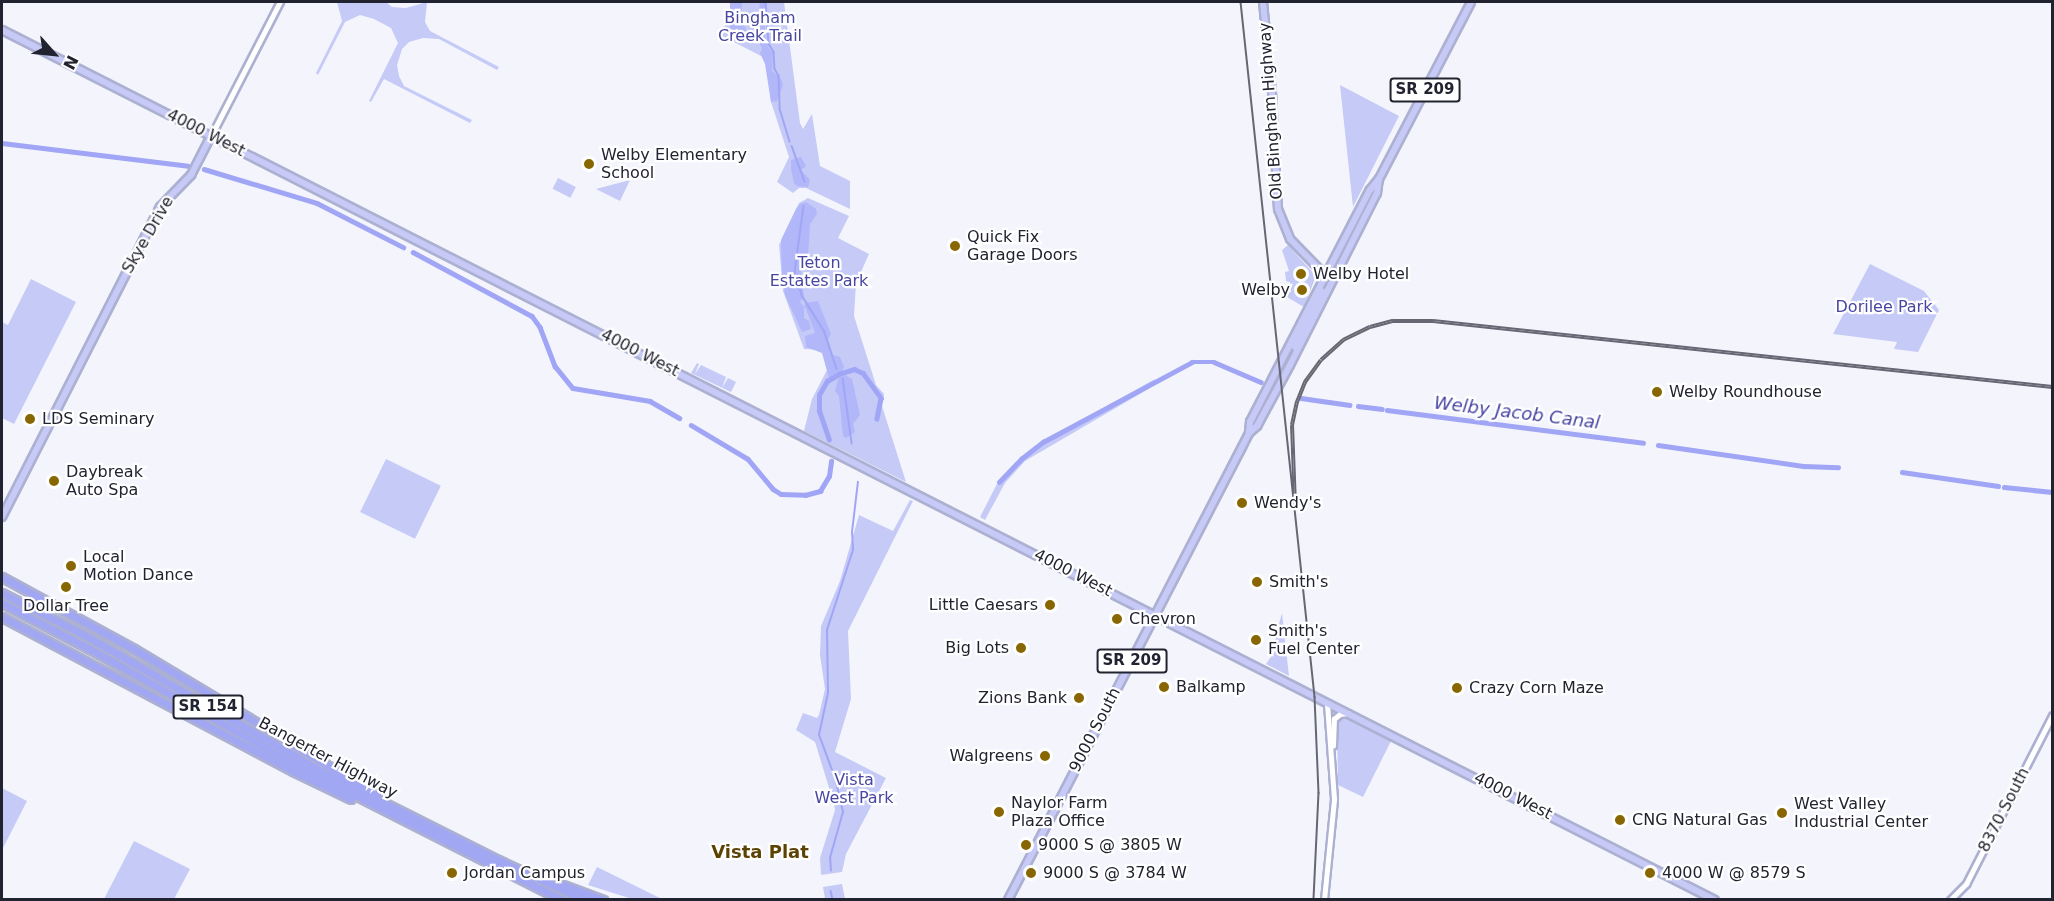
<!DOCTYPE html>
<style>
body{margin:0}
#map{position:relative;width:2054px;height:901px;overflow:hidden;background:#f4f5fc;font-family:"DejaVu Sans",sans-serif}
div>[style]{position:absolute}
.green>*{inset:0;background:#c5caf7;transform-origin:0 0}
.forest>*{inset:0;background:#b1b7f8}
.stream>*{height:1.5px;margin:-0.75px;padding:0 0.75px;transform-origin:0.75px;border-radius:0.75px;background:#a0a6f5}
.canal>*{height:4.5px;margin:-2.25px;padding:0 2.25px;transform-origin:2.25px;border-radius:2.25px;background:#a0a6f5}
.roads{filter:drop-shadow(2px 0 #acb0d1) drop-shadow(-2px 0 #acb0d1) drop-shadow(0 2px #acb0d1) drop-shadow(0 -2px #acb0d1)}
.minor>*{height:4.5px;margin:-2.25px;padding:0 2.25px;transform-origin:2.25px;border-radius:2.25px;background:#fff}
.major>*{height:6px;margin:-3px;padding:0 3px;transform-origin:3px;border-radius:3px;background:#c7caf7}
.highway>*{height:7px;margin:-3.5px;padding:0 3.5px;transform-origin:3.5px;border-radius:3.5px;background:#a1a7f2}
.tram>*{height:1.5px;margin:-0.75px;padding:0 0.75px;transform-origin:0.75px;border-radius:0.75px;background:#666773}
.rail>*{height:4px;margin-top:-2px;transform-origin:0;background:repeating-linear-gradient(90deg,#fff 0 4.5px,#666773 0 9px);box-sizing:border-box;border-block:2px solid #666773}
.dots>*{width:16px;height:16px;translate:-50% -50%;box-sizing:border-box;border:3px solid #fff;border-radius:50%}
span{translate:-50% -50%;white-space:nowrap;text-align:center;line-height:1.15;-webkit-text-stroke:4.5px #fff;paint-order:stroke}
.shield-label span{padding:2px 4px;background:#fff;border:2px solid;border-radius:4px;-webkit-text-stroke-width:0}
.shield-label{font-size:15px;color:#222330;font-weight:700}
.park-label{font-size:16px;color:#4846a2}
.street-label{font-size:16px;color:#222330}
.poi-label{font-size:16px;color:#222330}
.left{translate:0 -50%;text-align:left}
.right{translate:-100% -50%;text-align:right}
.water-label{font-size:18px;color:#4845a1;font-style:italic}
.neighbourhood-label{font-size:18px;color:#5b4303;font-weight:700}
.frame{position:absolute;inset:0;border:3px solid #222330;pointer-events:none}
.north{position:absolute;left:24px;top:24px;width:60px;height:60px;-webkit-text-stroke:4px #fff;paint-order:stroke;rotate:117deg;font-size:16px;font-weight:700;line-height:24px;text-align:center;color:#222330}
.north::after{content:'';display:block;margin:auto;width:21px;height:27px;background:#222330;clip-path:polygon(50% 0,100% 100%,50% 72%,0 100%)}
</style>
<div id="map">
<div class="green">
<div style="clip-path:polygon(337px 2px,386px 2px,392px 7px,406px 8px,427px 2px,425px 22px,430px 31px,499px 67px,497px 70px,439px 39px,423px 38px,409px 42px,402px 49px,397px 65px,399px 76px,404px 86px,472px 120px,470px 123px,384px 79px,371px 102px,369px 101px,398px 43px,391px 28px,374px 19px,360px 15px,345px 22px,318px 75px,316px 73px,342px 21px)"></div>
<div style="clip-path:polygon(737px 2px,784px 2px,800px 123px,803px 129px,812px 114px,820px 166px,850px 181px,850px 209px,806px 188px,799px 188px,793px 193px,777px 182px,789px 157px,771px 102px,767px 59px,720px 35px)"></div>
<div style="clip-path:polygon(1340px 85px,1399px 116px,1353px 207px)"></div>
<div style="left:558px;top:178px;width:20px;height:12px;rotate:27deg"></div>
<div style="clip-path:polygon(630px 180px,620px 201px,596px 189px)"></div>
<div style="clip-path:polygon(808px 198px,849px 216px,838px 238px,869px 254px,856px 283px,854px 316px,876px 385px,884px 394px,882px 406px,906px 482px,804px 431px,812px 399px,827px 370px,822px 350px,804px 349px,783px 291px,779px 245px,799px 203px)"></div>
<div style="clip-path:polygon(1288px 245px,1316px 276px,1304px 307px,1287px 297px,1287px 293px,1291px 292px,1290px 282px,1286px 281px,1285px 272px,1289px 271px,1282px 250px)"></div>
<div style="clip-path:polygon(1870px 264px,1924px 291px,1939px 310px,1918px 352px,1894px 349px,1897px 342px,1833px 334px)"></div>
<div style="clip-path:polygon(31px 279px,76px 302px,14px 424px,2px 418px,2px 322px,8px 325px)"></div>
<div style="clip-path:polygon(697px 363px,699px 364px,695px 374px,701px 365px,726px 377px,722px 388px,728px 378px,736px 382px,731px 392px,691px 373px)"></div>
<div style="clip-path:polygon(1155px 379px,1150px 388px,1025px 461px,1005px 483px,985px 520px,980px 517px,999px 480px,1035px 446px)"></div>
<div style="left:386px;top:459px;width:61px;height:59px;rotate:26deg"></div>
<div style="clip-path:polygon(910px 500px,913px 501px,848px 631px,851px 699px,835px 752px,886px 778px,846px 854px,842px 872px,821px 875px,820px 858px,835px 810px,834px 804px,815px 742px,796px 730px,803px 713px,817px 718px,819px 715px,825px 689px,820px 655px,821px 626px,840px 581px,859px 515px,893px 531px)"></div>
<div style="clip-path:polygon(1282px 613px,1289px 676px,1266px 664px,1276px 650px,1275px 640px,1282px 627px,1279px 624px)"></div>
<div style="clip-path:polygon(1347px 717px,1392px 739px,1363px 797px,1338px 785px,1337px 723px,1340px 718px)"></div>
<div style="clip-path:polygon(2px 788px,27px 801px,2px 850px)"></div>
<div style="clip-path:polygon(134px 841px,190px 869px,174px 899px,104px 899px)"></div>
<div style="clip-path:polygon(597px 867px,662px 899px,632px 899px,588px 885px)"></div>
<div style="clip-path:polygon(842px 884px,845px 899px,825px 899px,823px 887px)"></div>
</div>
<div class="forest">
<div style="clip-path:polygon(730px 2px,742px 2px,741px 17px,746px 30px,743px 37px,730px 28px)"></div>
<div style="clip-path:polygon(760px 2px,765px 2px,765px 35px,768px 47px,773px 53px,772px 71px,781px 79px,783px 85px,777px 101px,771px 102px,765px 64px,760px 53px,762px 49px,756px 35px)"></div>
<div style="clip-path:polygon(801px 157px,806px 166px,801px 170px,810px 180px,808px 187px,797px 186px,794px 183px,791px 169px,791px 160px)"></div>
<div style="clip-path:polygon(806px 202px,816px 209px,817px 214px,810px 224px,808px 257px,800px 265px,804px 297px,800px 302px,804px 307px,805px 303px,818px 301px,831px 334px,828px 339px,833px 355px,840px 357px,844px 367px,842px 372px,829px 378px,822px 353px,806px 347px,805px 336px,815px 333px,806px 309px,804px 307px,804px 318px,809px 321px,811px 329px,802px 332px,785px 295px,782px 275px,781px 240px,796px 209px,800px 204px)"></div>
<div style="clip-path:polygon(845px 375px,852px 379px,860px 415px,853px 424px,855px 432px,846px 438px,843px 436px,839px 396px,835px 391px,838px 379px)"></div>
</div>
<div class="stream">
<div style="left:766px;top:2px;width:42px;rotate:85.9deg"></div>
<div style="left:769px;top:44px;width:9px;rotate:58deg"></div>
<div style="left:774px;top:52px;width:17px;rotate:87deg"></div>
<div style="left:775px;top:69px;width:8px;rotate:60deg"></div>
<div style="left:779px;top:76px;width:33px;rotate:88deg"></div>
<div style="left:780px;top:109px;width:34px;rotate:73deg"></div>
<div style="left:792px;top:146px;width:38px;rotate:70deg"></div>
<div style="left:804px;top:206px;width:68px;rotate:97.7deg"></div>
<div style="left:795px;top:273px;width:25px;rotate:72deg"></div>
<div style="left:803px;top:297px;width:39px;rotate:58deg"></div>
<div style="left:824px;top:330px;width:41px;rotate:71.6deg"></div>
<div style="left:843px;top:378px;width:66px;rotate:82.1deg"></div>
<div style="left:831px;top:871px;width:13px;rotate:-94deg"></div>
<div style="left:830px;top:858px;width:48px;rotate:-74.2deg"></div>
<div style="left:843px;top:812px;width:32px;rotate:-103deg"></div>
<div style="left:836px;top:781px;width:49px;rotate:-110.3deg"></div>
<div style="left:819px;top:735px;width:43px;rotate:-77.9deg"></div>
<div style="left:828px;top:693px;width:63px;rotate:-90.9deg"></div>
<div style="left:827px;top:630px;width:84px;rotate:-72deg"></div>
<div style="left:853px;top:550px;width:18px;rotate:-93deg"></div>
<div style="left:852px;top:532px;width:50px;rotate:-83.2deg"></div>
<div style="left:831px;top:891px;width:9px;rotate:77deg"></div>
</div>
<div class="canal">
<div style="left:2px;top:143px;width:187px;rotate:7deg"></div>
<div style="left:204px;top:169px;width:118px;rotate:16.7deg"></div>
<div style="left:317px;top:203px;width:97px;rotate:27.1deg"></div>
<div style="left:413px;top:252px;width:135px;rotate:28.3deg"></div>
<div style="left:532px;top:316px;width:14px;rotate:54deg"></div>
<div style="left:540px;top:327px;width:42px;rotate:69deg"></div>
<div style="left:555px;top:366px;width:28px;rotate:51deg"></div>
<div style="left:573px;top:388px;width:78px;rotate:9.6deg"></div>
<div style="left:650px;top:401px;width:34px;rotate:30deg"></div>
<div style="left:1301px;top:398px;width:49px;rotate:8.1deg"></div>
<div style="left:1358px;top:406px;width:24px;rotate:7deg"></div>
<div style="left:1387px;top:410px;width:258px;rotate:7.3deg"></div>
<div style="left:691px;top:425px;width:66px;rotate:30.8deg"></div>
<div style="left:748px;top:459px;width:39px;rotate:50deg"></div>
<div style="left:773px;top:489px;width:9px;rotate:32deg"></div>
<div style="left:781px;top:494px;width:24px;rotate:2deg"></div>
<div style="left:805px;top:495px;width:16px;rotate:-15deg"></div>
<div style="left:820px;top:491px;width:17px;rotate:-59deg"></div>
<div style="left:829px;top:476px;width:15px;rotate:-82deg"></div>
<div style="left:829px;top:440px;width:31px;rotate:-109deg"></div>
<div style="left:819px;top:411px;width:16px;rotate:-90deg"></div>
<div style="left:819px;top:395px;width:16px;rotate:-60deg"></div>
<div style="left:827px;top:381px;width:14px;rotate:-30deg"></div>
<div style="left:839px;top:374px;width:16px;rotate:-18deg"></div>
<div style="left:854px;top:369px;width:10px;rotate:24deg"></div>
<div style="left:863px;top:373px;width:31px;rotate:54deg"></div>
<div style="left:881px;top:398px;width:21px;rotate:101deg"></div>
<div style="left:1658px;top:445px;width:148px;rotate:8.2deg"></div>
<div style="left:1804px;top:466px;width:34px;rotate:2deg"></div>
<div style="left:1902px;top:472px;width:97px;rotate:8.3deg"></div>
<div style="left:999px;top:482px;width:32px;rotate:-46deg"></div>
<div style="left:1021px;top:459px;width:28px;rotate:-38deg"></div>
<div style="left:1043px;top:442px;width:169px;rotate:-28.2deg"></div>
<div style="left:1192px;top:362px;width:22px"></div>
<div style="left:1214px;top:362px;width:51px;rotate:23.1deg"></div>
<div style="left:2004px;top:487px;width:48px;rotate:5.9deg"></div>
</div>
<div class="roads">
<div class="minor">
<div style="left:211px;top:136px;width:151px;rotate:-62.8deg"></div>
<div style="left:1333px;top:746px;width:27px;rotate:-88deg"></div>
<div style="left:1334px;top:719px;width:8px;rotate:-40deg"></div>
<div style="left:1340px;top:714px;width:8px;rotate:-7deg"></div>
<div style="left:1324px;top:900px;width:101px;rotate:-84.3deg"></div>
<div style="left:1334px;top:799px;width:96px;rotate:-94.2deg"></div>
<div style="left:1950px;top:900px;width:23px;rotate:-45deg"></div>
<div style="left:1966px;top:884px;width:189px;rotate:-62.9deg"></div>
</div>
<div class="major">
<div style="left:1263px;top:2px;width:90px;rotate:84.3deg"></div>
<div style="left:1272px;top:92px;width:117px;rotate:87.1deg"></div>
<div style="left:1278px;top:209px;width:32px;rotate:68deg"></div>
<div style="left:1290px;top:239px;width:52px;rotate:45.8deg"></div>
<div style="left:2px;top:30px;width:1921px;rotate:26.93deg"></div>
<div style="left:1295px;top:347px;width:62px;rotate:-64.3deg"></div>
<div style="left:1249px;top:433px;width:11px;rotate:-41deg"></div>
<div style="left:1257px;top:426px;width:69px;rotate:-61.6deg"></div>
<div style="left:1290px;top:365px;width:193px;rotate:-63.2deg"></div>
<div style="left:1377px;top:193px;width:14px;rotate:-82deg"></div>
<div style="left:2px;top:517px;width:348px;rotate:-63deg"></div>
<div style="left:160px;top:207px;width:45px;rotate:-45.9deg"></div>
<div style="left:191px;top:175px;width:44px;rotate:-62.9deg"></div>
<div style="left:1008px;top:900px;width:510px;rotate:-62.68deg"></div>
<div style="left:1242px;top:447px;width:16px;rotate:-63deg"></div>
<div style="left:1249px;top:433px;width:11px;rotate:-85deg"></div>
<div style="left:1250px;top:422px;width:261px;rotate:-62.7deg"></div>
<div style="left:1370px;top:190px;width:14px;rotate:-51deg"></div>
<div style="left:1379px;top:179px;width:199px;rotate:-62.5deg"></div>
</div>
<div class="highway">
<div style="left:2px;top:577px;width:150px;rotate:28.6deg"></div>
<div style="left:134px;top:649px;width:283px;rotate:31deg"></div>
<div style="left:2px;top:593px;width:97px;rotate:27.1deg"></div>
<div style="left:88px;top:637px;width:271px;rotate:29.9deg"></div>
<div style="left:323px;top:772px;width:196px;rotate:26.7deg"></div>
<div style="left:498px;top:860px;width:96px;rotate:24.7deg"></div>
<div style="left:2px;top:603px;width:110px;rotate:27.7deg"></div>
<div style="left:99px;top:654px;width:224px;rotate:29.4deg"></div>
<div style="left:294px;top:764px;width:301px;rotate:26.9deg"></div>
<div style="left:2px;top:617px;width:329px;rotate:27.9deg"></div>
<div style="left:293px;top:771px;width:64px;rotate:25.8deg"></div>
<div style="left:563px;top:885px;width:43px;rotate:20.6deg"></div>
</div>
</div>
<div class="tram">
<div style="left:1241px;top:2px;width:699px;rotate:83.92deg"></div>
<div style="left:1315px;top:697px;width:96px;rotate:87.6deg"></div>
<div style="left:1319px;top:793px;width:107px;rotate:92.7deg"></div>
</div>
<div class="rail">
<div style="left:1295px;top:506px;width:81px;rotate:-92.1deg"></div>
<div style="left:1292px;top:425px;width:24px;rotate:-78deg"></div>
<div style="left:1297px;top:402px;width:22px;rotate:-68deg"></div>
<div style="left:1305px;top:382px;width:27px;rotate:-54deg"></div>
<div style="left:1321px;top:360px;width:30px;rotate:-42deg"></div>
<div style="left:1343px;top:340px;width:30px;rotate:-26deg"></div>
<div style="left:1370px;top:327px;width:24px;rotate:-15deg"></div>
<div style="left:1393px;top:321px;width:40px"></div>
<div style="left:1433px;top:321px;width:623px;rotate:6.09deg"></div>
</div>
<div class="dots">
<div style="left:589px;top:164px;background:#886601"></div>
<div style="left:955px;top:246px;background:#886601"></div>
<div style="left:1301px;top:274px;background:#886601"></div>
<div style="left:1302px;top:290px;background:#886601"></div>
<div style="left:1657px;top:392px;background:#886601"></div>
<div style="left:30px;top:419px;background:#886601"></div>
<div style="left:54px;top:481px;background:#886601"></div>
<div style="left:1242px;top:503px;background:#886601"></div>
<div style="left:71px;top:566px;background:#886601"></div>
<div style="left:1257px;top:582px;background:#886601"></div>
<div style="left:66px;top:587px;background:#886601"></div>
<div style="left:1050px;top:605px;background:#886601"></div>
<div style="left:1117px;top:619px;background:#886601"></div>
<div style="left:1256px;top:640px;background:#886601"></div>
<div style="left:1021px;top:648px;background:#886601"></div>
<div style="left:1164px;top:687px;background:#886601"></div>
<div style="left:1457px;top:688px;background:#886601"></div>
<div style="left:1079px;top:698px;background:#886601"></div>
<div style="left:1045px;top:756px;background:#886601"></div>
<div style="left:999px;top:812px;background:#886601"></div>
<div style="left:1782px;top:813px;background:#886601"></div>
<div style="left:1620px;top:820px;background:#886601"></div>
<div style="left:1026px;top:845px;background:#886601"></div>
<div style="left:452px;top:873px;background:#886601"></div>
<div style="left:1031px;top:873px;background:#886601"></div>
<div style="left:1650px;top:873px;background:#886601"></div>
</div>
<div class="shield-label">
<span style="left:1425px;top:90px">SR 209</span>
<span style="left:1132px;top:661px">SR 209</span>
<span style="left:208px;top:707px">SR 154</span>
</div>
<div class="park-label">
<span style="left:760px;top:27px">Bingham<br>Creek Trail</span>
<span style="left:819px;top:272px">Teton<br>Estates Park</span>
<span style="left:1884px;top:307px">Dorilee Park</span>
<span style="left:854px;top:789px">Vista<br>West Park</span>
</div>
<div class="street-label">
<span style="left:1271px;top:111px;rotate:-94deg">Old Bingham Highway</span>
<span style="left:206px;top:133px;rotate:27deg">4000 West</span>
<span style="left:148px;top:235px;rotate:-60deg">Skye Drive</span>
<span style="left:640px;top:353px;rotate:27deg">4000 West</span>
<span style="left:1073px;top:573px;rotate:27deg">4000 West</span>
<span style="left:1095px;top:730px;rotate:-63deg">9000 South</span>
<span style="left:328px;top:758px;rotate:28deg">Bangerter Highway</span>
<span style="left:1513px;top:796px;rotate:27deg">4000 West</span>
<span style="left:2004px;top:810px;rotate:-63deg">8370 South</span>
</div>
<div class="poi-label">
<span class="left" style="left:601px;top:164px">Welby Elementary<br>School</span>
<span class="left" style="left:967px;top:246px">Quick Fix<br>Garage Doors</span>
<span class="left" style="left:1313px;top:274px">Welby Hotel</span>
<span class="right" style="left:1290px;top:290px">Welby</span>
<span class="left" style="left:1669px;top:392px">Welby Roundhouse</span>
<span class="left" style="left:42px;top:419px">LDS Seminary</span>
<span class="left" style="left:66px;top:481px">Daybreak<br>Auto Spa</span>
<span class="left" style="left:1254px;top:503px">Wendy's</span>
<span class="left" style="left:83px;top:566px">Local<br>Motion Dance</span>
<span class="left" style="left:1269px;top:582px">Smith's</span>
<span class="right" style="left:1038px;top:605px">Little Caesars</span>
<span style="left:66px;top:606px">Dollar Tree</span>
<span class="left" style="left:1129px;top:619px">Chevron</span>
<span class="left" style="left:1268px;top:640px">Smith's<br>Fuel Center</span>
<span class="right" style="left:1009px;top:648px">Big Lots</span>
<span class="left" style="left:1176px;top:687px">Balkamp</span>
<span class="left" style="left:1469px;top:688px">Crazy Corn Maze</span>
<span class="right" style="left:1067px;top:698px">Zions Bank</span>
<span class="right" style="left:1033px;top:756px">Walgreens</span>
<span class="left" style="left:1011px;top:812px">Naylor Farm<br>Plaza Office</span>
<span class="left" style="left:1794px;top:813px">West Valley<br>Industrial Center</span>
<span class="left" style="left:1632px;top:820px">CNG Natural Gas</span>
<span class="left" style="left:1038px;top:845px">9000 S @ 3805 W</span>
<span class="left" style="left:464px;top:873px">Jordan Campus</span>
<span class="left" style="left:1043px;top:873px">9000 S @ 3784 W</span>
<span class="left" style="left:1662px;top:873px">4000 W @ 8579 S</span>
</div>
<div class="water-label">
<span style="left:1517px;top:413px;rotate:7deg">Welby Jacob Canal</span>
</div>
<div class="neighbourhood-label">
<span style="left:760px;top:852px">Vista Plat</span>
</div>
<div class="frame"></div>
<div class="north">N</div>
</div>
